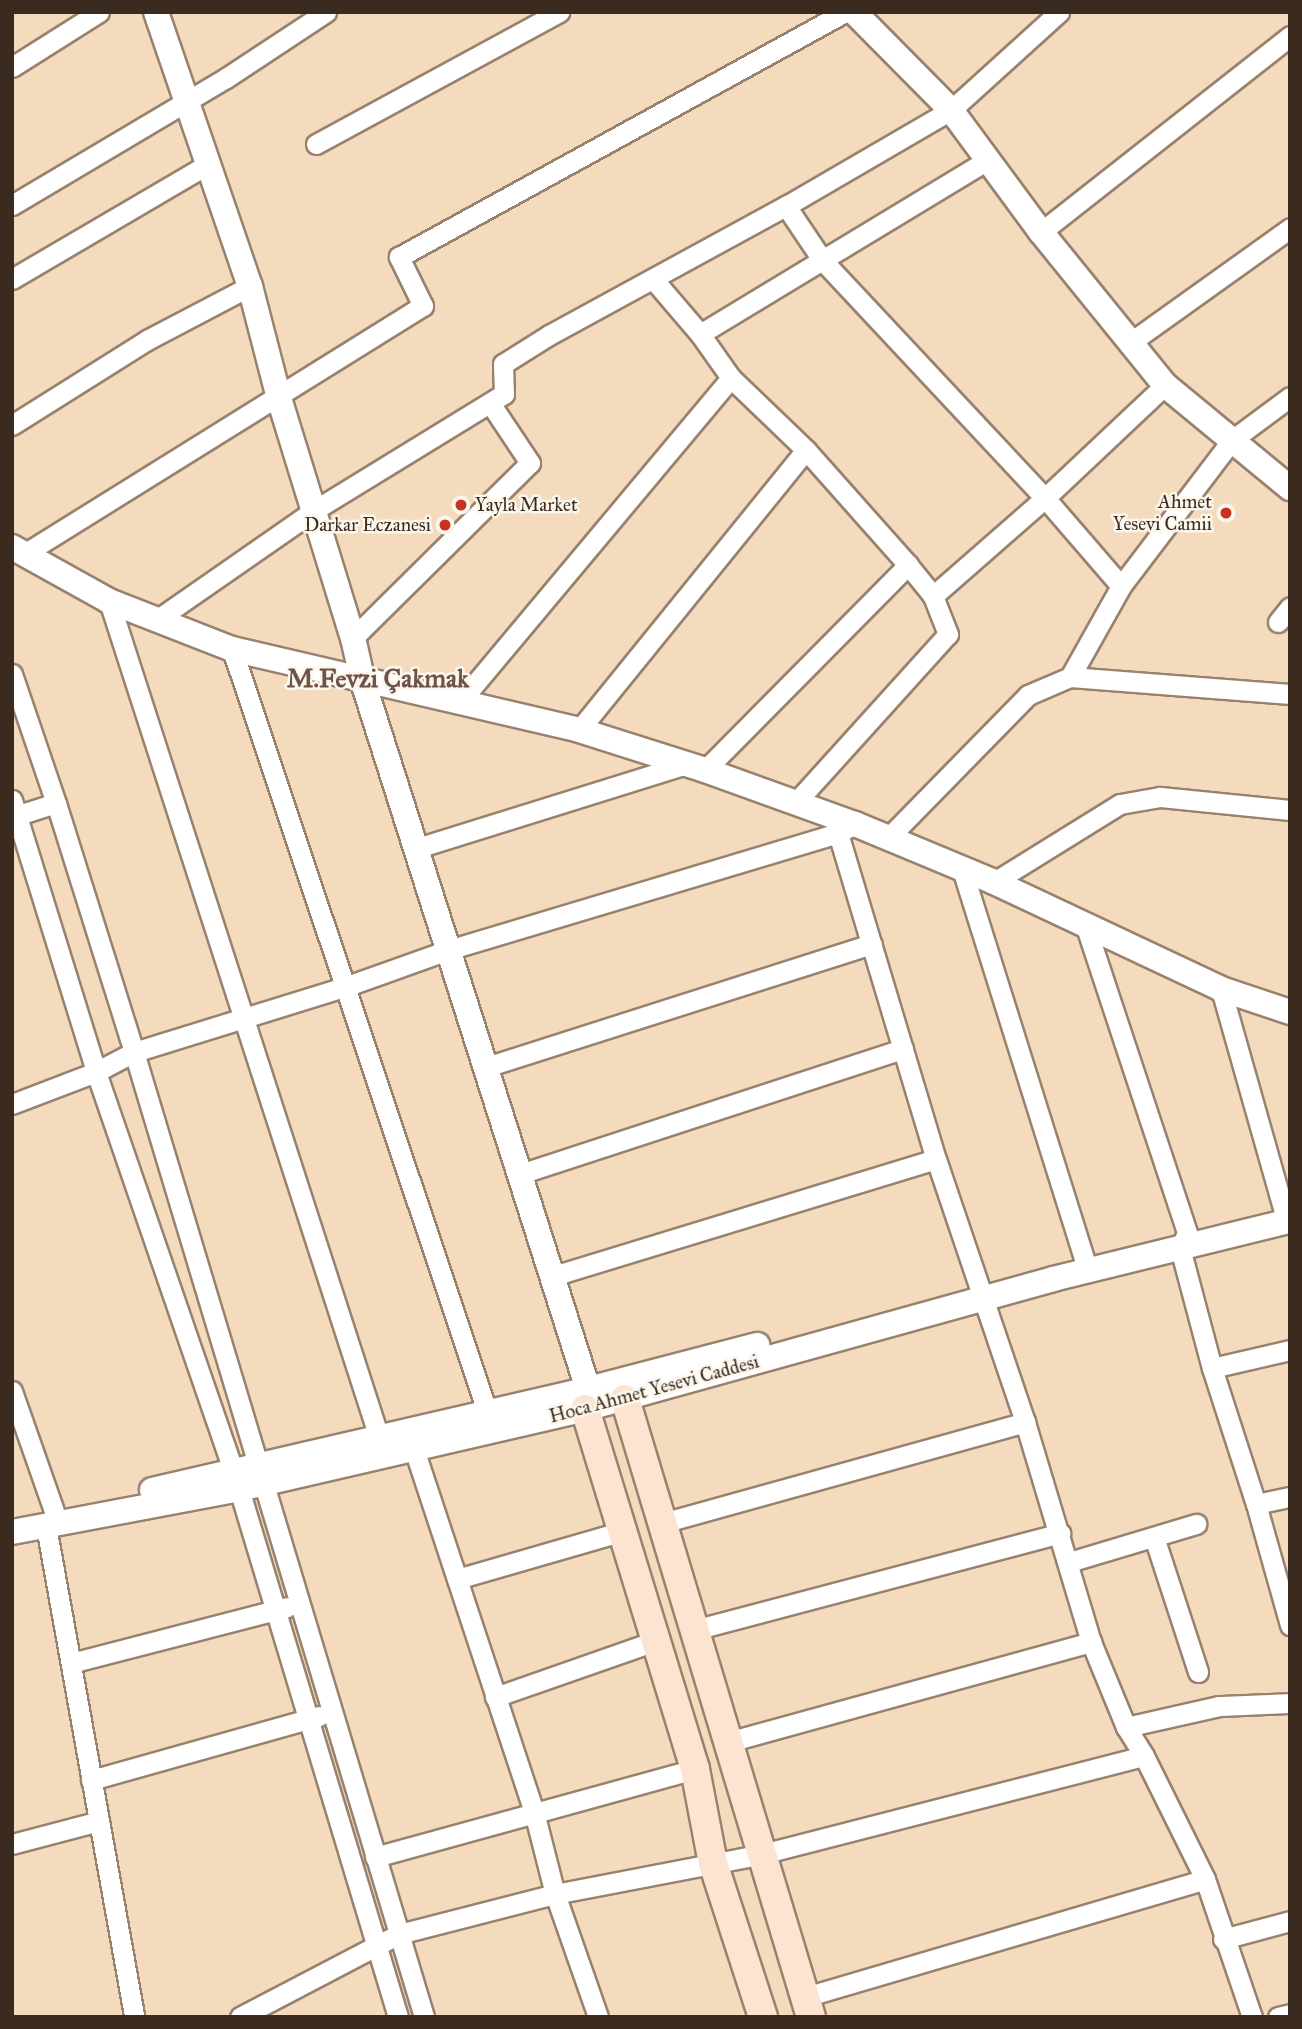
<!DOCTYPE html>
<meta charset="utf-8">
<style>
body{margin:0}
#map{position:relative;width:1302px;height:2029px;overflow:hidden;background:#f4dbbd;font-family:"IM FELL Great Primer",serif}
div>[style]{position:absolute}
.roads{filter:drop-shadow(2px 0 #98826e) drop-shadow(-2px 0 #98826e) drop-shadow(0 2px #98826e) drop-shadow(0 -2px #98826e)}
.minor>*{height:19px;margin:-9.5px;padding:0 9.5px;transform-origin:9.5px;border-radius:9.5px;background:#fff}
.tertiary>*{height:24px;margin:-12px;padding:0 12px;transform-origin:12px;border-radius:12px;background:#fff}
.secondary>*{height:28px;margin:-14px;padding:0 14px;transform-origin:14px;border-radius:14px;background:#fde4d1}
.dots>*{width:19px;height:19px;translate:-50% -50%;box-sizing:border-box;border:4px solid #fbf7ec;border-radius:50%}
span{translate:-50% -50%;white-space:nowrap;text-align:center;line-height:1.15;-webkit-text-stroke:5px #fbf7ec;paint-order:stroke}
.poi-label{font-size:19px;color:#3b2a1e}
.right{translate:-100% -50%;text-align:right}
.left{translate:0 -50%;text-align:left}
.street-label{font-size:19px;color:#3b2a1e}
.district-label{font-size:26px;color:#6f5348;font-weight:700}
.frame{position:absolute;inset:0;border:14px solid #3b2a1e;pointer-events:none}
</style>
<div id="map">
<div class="roads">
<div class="minor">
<div style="left:12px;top:67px;width:103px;rotate:-32.3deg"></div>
<div style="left:316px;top:144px;width:277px;rotate:-28.5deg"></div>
<div style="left:12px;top:205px;width:249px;rotate:-30.7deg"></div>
<div style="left:226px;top:78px;width:120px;rotate:-33.4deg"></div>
<div style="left:786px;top:206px;width:66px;rotate:56.1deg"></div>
<div style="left:823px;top:261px;width:325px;rotate:46.9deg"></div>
<div style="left:1045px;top:498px;width:116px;rotate:49.2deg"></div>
<div style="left:1041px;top:232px;width:317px;rotate:-38.2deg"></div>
<div style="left:12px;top:279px;width:227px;rotate:-30.4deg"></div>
<div style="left:653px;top:279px;width:72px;rotate:49.5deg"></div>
<div style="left:700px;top:334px;width:54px;rotate:54.8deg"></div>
<div style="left:731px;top:378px;width:104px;rotate:43.8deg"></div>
<div style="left:806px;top:450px;width:154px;rotate:48.4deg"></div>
<div style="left:908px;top:565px;width:40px;rotate:51deg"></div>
<div style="left:933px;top:596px;width:41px;rotate:68.5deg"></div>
<div style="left:948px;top:634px;width:227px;rotate:132.1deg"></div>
<div style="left:700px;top:334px;width:336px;rotate:-31.2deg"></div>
<div style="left:1131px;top:342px;width:196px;rotate:-35.6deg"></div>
<div style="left:12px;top:425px;width:160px;rotate:-32.2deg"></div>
<div style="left:147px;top:340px;width:116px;rotate:-27.7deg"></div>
<div style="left:24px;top:554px;width:470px;rotate:-31.9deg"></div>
<div style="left:423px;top:306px;width:55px;rotate:-116.1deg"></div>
<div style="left:399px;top:257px;width:509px;rotate:-28.78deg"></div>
<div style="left:933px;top:596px;width:149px;rotate:-41.2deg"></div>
<div style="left:1045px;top:498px;width:165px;rotate:-43.3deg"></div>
<div style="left:109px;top:601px;width:892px;rotate:72.11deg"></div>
<div style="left:155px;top:621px;width:193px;rotate:-34.8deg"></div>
<div style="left:313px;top:511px;width:224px;rotate:-31.5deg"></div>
<div style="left:504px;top:394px;width:30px;rotate:-92deg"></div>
<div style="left:503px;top:364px;width:54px;rotate:-32.2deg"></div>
<div style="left:549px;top:335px;width:270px;rotate:-28.6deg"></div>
<div style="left:786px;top:206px;width:191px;rotate:-30.2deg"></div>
<div style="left:951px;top:110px;width:146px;rotate:-42.2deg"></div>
<div style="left:1278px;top:622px;width:19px;rotate:-51deg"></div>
<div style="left:353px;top:638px;width:249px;rotate:-44.7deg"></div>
<div style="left:530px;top:463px;width:72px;rotate:-123.7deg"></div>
<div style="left:232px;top:649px;width:804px;rotate:71.5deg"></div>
<div style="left:12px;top:674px;width:136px;rotate:71.2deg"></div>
<div style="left:56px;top:803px;width:261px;rotate:72.6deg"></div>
<div style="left:134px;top:1052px;width:1008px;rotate:73.27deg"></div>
<div style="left:1070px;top:677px;width:104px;rotate:-60.7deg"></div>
<div style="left:1121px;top:586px;width:183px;rotate:-52.8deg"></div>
<div style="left:1232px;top:440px;width:72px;rotate:-36.6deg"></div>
<div style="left:459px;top:703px;width:424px;rotate:-50.1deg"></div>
<div style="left:579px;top:730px;width:360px;rotate:-51deg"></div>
<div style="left:705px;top:770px;width:289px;rotate:-45.3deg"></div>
<div style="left:12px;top:800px;width:285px;rotate:72.8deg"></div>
<div style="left:96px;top:1072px;width:420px;rotate:71deg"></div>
<div style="left:233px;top:1469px;width:572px;rotate:73.24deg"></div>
<div style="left:12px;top:817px;width:46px;rotate:-17.7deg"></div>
<div style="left:855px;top:824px;width:19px;rotate:152deg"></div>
<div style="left:838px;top:833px;width:340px;rotate:73.3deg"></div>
<div style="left:936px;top:1159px;width:278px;rotate:71.3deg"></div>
<div style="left:1025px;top:1422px;width:230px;rotate:73.3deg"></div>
<div style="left:1091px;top:1642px;width:92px;rotate:67.6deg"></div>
<div style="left:1126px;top:1727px;width:34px;rotate:58deg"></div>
<div style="left:1144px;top:1756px;width:137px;rotate:63.6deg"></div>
<div style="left:1205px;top:1879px;width:146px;rotate:71.2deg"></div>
<div style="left:888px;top:838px;width:200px;rotate:-45.6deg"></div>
<div style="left:1028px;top:695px;width:46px;rotate:-23.2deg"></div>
<div style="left:1070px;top:677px;width:221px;rotate:4.4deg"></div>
<div style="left:417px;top:848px;width:283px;rotate:-17.3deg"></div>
<div style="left:962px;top:869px;width:409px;rotate:72.6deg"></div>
<div style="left:994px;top:882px;width:148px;rotate:-31.8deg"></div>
<div style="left:1120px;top:804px;width:41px;rotate:-9.9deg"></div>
<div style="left:1160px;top:797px;width:131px;rotate:5.7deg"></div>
<div style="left:1085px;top:924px;width:325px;rotate:71.7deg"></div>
<div style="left:1187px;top:1233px;width:17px;rotate:115deg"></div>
<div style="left:1180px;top:1248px;width:124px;rotate:75.1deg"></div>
<div style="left:1212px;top:1368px;width:143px;rotate:72.1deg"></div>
<div style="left:1256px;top:1504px;width:126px;rotate:74.3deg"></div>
<div style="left:1221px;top:989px;width:242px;rotate:74.2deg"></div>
<div style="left:486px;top:1067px;width:405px;rotate:-17.7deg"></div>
<div style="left:12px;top:1104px;width:90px;rotate:-20.9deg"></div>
<div style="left:96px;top:1072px;width:43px;rotate:-27.8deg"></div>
<div style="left:134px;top:1052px;width:223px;rotate:-17.2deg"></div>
<div style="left:347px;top:986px;width:107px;rotate:-19.6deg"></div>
<div style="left:448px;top:950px;width:407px;rotate:-16.7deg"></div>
<div style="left:520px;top:1174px;width:403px;rotate:-18.1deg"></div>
<div style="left:553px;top:1276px;width:400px;rotate:-17deg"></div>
<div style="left:1212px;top:1368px;width:80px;rotate:-13deg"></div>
<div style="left:12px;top:1391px;width:127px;rotate:70.7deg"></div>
<div style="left:414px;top:1449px;width:378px;rotate:71.7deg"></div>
<div style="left:533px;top:1808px;width:89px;rotate:75.7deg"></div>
<div style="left:555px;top:1894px;width:130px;rotate:70.7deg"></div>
<div style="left:1256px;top:1504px;width:35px;rotate:-12deg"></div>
<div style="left:662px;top:1523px;width:377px;rotate:-15.5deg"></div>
<div style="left:46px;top:1526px;width:499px;rotate:79.8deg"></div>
<div style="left:1154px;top:1537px;width:142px;rotate:71.9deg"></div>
<div style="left:1069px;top:1562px;width:133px;rotate:-16.7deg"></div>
<div style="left:457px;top:1579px;width:173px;rotate:-16.1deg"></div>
<div style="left:694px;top:1630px;width:379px;rotate:-14.8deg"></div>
<div style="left:71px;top:1663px;width:223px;rotate:-14.5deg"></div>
<div style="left:495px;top:1697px;width:173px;rotate:-19.3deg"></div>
<div style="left:1126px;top:1727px;width:95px;rotate:-12.7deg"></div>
<div style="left:1219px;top:1706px;width:71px;rotate:-2.4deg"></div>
<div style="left:728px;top:1742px;width:377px;rotate:-15.4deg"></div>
<div style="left:91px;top:1780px;width:237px;rotate:-15.7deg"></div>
<div style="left:12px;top:1844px;width:90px;rotate:-14.8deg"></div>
<div style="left:375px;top:1857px;width:332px;rotate:-15.4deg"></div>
<div style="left:1223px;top:1939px;width:69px;rotate:-15deg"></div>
<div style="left:805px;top:1997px;width:417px;rotate:-16.4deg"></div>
<div style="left:240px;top:2017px;width:179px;rotate:-27.6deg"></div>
<div style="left:399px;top:1934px;width:161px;rotate:-14.4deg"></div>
<div style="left:555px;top:1894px;width:211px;rotate:-10.9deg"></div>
<div style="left:762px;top:1854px;width:394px;rotate:-14.4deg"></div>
<div style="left:1278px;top:2017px;width:12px;rotate:-14deg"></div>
</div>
<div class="tertiary">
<div style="left:156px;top:12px;width:290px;rotate:71.1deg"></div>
<div style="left:250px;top:286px;width:116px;rotate:75.5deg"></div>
<div style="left:279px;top:398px;width:251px;rotate:72.9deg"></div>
<div style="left:353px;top:638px;width:45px;rotate:77.2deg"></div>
<div style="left:363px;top:682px;width:742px;rotate:72.35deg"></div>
<div style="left:854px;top:12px;width:138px;rotate:45.3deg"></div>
<div style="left:951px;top:110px;width:152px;rotate:53.6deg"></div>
<div style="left:1041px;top:232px;width:197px;rotate:51deg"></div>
<div style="left:1165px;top:385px;width:162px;rotate:39.5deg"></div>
<div style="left:12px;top:547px;width:111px;rotate:29.1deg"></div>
<div style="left:109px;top:601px;width:132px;rotate:21.3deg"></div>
<div style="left:232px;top:649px;width:356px;rotate:13.1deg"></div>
<div style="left:579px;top:730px;width:132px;rotate:17.6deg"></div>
<div style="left:705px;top:770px;width:159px;rotate:19.8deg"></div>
<div style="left:855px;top:824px;width:151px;rotate:22.6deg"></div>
<div style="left:994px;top:882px;width:251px;rotate:25.2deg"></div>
<div style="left:1221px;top:989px;width:73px;rotate:18.4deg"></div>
<div style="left:152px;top:1490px;width:448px;rotate:-13deg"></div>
<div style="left:588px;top:1389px;width:175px;rotate:-14.6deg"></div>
<div style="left:12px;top:1532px;width:231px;rotate:-10.7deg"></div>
<div style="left:239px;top:1489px;width:355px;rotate:-13deg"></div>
<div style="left:585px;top:1409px;width:486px;rotate:-15.5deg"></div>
<div style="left:1053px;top:1279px;width:244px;rotate:-13.8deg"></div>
</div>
<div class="secondary">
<div style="left:625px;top:1399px;width:645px;rotate:73.25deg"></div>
<div style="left:585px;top:1409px;width:376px;rotate:73deg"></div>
<div style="left:695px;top:1769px;width:96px;rotate:79.2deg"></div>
<div style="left:713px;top:1863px;width:162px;rotate:72deg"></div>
</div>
</div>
<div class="dots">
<div style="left:461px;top:505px;background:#c8321e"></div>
<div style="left:1226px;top:513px;background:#c8321e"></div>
<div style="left:445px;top:525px;background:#c8321e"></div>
</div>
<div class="poi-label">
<span class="right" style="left:1212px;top:513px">Ahmet<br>Yesevi Camii</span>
<span class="left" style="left:475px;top:505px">Yayla Market</span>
<span class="right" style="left:431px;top:525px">Darkar Eczanesi</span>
</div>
<div class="street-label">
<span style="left:654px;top:1389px;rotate:-15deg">Hoca Ahmet Yesevi Caddesi</span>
</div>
<div class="district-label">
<span style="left:378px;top:679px">M.Fevzi Çakmak</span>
</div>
<div class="frame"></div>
</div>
